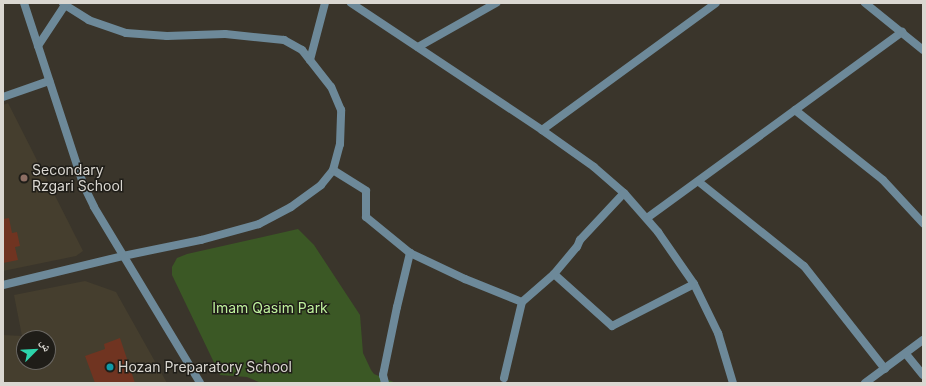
<!DOCTYPE html>
<meta charset="utf-8">
<style>
body{margin:0}
#map{position:relative;width:926px;height:386px;overflow:hidden;background:#3a352b;font-family:Inter,"Noto Naskh Arabic",sans-serif}
div>[style]{position:absolute}
.built>*{inset:0;background:#453e2e}
.green>*{inset:0;background:#3b5825}
.building>*{inset:0;background:#703421}
.pedestrian>*{height:8px;margin:-4px;padding:0 4px;transform-origin:4px;border-radius:4px;background:#6d8999}
.minor>*{height:8px;margin:-4px;padding:0 4px;transform-origin:4px;border-radius:4px;background:#6d8999}
.tertiary>*{height:8px;margin:-4px;padding:0 4px;transform-origin:4px;border-radius:4px;background:#6d8999}
.dots>*{width:11px;height:11px;translate:-50% -50%;box-sizing:border-box;border:2px solid #1f1d18;border-radius:50%}
span{translate:-50% -50%;white-space:nowrap;text-align:center;line-height:1.15;-webkit-text-stroke:3px #1f1d18;paint-order:stroke}
.poi-label{font-size:14px;color:#dad7d1}
.left{translate:0 -50%;text-align:left}
.park-label{font-size:14px;color:#bef09d}
.frame{position:absolute;inset:0;border:4px solid #dad7d1;pointer-events:none}
.north{position:absolute;left:16px;top:330px;width:40px;height:40px;box-sizing:border-box;background:#1f1d18;border:1px solid #6a6762;border-radius:50%;rotate:66deg;font-size:11px;font-weight:700;line-height:16px;text-align:center;color:#dad7d1}
.north::after{content:'';display:block;margin:auto;width:14px;height:18px;background:#2dd4ab;clip-path:polygon(50% 0,100% 100%,50% 72%,0 100%)}
</style>
<div id="map">
<div class="built">
<div style="clip-path:polygon(8px 103px,83px 251px,76px 256px,3px 271px,3px 105px)"></div>
<div style="clip-path:polygon(evenodd,85px 281px,116px 292px,167px 383px,3px 383px,3px 335px,22px 336px,14px 295px,85px 281px,24px 338px,48px 338px,48px 362px,24px 362px,24px 338px)"></div>
</div>
<div class="green">
<div style="clip-path:polygon(298px 229px,314px 245px,360px 315px,363px 353px,371px 370px,374px 374px,396px 383px,261px 383px,247px 377px,220px 375px,172px 275px,172px 267px,177px 258px,187px 254px)"></div>
</div>
<div class="building">
<div style="clip-path:polygon(9px 218px,12px 233px,17px 232px,20px 246px,15px 247px,18px 260px,3px 263px,3px 219px)"></div>
<div style="clip-path:polygon(120px 338px,135px 383px,95px 383px,85px 356px,105px 349px,104px 344px)"></div>
</div>
<div class="pedestrian">
<div style="left:554px;top:274px;width:78px;rotate:41.9deg"></div>
<div style="left:397px;top:307px;width:56px;rotate:-76.5deg"></div>
<div style="left:504px;top:378px;width:78px;rotate:-76.7deg"></div>
</div>
<div class="minor">
<div style="left:351px;top:3px;width:229px;rotate:33.6deg"></div>
<div style="left:542px;top:130px;width:64px;rotate:35.4deg"></div>
<div style="left:594px;top:167px;width:40px;rotate:41deg"></div>
<div style="left:624px;top:193px;width:52px;rotate:48.9deg"></div>
<div style="left:658px;top:232px;width:63px;rotate:55.3deg"></div>
<div style="left:694px;top:284px;width:55px;rotate:63.9deg"></div>
<div style="left:718px;top:333px;width:52px;rotate:73.3deg"></div>
<div style="left:418px;top:47px;width:90px;rotate:-29.4deg"></div>
<div style="left:310px;top:60px;width:59px;rotate:-75.3deg"></div>
<div style="left:3px;top:97px;width:49px;rotate:-19.2deg"></div>
<div style="left:795px;top:110px;width:112px;rotate:38.5deg"></div>
<div style="left:883px;top:180px;width:59px;rotate:47.1deg"></div>
<div style="left:542px;top:130px;width:215px;rotate:-36.1deg"></div>
<div style="left:333px;top:170px;width:39px;rotate:32deg"></div>
<div style="left:366px;top:191px;width:26px;rotate:90deg"></div>
<div style="left:366px;top:217px;width:57px;rotate:39.3deg"></div>
<div style="left:410px;top:253px;width:61px;rotate:25.3deg"></div>
<div style="left:465px;top:279px;width:61px;rotate:22deg"></div>
<div style="left:522px;top:302px;width:43px;rotate:-41.2deg"></div>
<div style="left:554px;top:274px;width:35px;rotate:-50deg"></div>
<div style="left:577px;top:247px;width:8px;rotate:-67deg"></div>
<div style="left:580px;top:240px;width:64px;rotate:-46.9deg"></div>
<div style="left:699px;top:182px;width:134px;rotate:38.7deg"></div>
<div style="left:804px;top:266px;width:131px;rotate:51.8deg"></div>
<div style="left:647px;top:218px;width:316px;rotate:-36.1deg"></div>
<div style="left:3px;top:285px;width:123px;rotate:-13.6deg"></div>
<div style="left:123px;top:256px;width:80px;rotate:-11.6deg"></div>
<div style="left:201px;top:240px;width:60px;rotate:-15.4deg"></div>
<div style="left:259px;top:224px;width:36px;rotate:-28deg"></div>
<div style="left:291px;top:207px;width:37px;rotate:-36deg"></div>
<div style="left:321px;top:185px;width:19px;rotate:-51deg"></div>
<div style="left:333px;top:170px;width:27px;rotate:-75deg"></div>
<div style="left:340px;top:144px;width:34px;rotate:-88deg"></div>
<div style="left:341px;top:110px;width:25px;rotate:-113deg"></div>
<div style="left:331px;top:87px;width:47px;rotate:-128.1deg"></div>
<div style="left:302px;top:50px;width:21px;rotate:-151deg"></div>
<div style="left:284px;top:40px;width:59px;rotate:-174.2deg"></div>
<div style="left:225px;top:34px;width:58px;rotate:178deg"></div>
<div style="left:167px;top:36px;width:41px;rotate:-175.8deg"></div>
<div style="left:126px;top:33px;width:39px;rotate:-161deg"></div>
<div style="left:89px;top:20px;width:28px;rotate:-148deg"></div>
<div style="left:65px;top:5px;width:49px;rotate:123.4deg"></div>
<div style="left:612px;top:326px;width:92px;rotate:-27.1deg"></div>
<div style="left:906px;top:354px;width:27px;rotate:51deg"></div>
<div style="left:385px;top:383px;width:8px;rotate:-104deg"></div>
<div style="left:383px;top:375px;width:69px;rotate:-78.4deg"></div>
<div style="left:865px;top:383px;width:72px;rotate:-36.6deg"></div>
</div>
<div class="tertiary">
<div style="left:24px;top:3px;width:190px;rotate:71.9deg"></div>
<div style="left:83px;top:184px;width:25px;rotate:64deg"></div>
<div style="left:94px;top:207px;width:205px;rotate:58.9deg"></div>
<div style="left:63px;top:3px;width:3px;rotate:45deg"></div>
<div style="left:865px;top:3px;width:75px;rotate:39deg"></div>
</div>
<div class="dots">
<div style="left:24px;top:178px;background:#8d6e63"></div>
<div style="left:110px;top:367px;background:#0f9aa8"></div>
</div>
<div class="poi-label">
<span class="left" style="left:32px;top:178px">Secondary<br>Rzgari School</span>
<span class="left" style="left:118px;top:367px">Hozan Preparatory School</span>
</div>
<div class="park-label">
<span style="left:270px;top:308px">Imam Qasim Park</span>
</div>
<div class="frame"></div>
<div class="north">ش</div>
</div>
